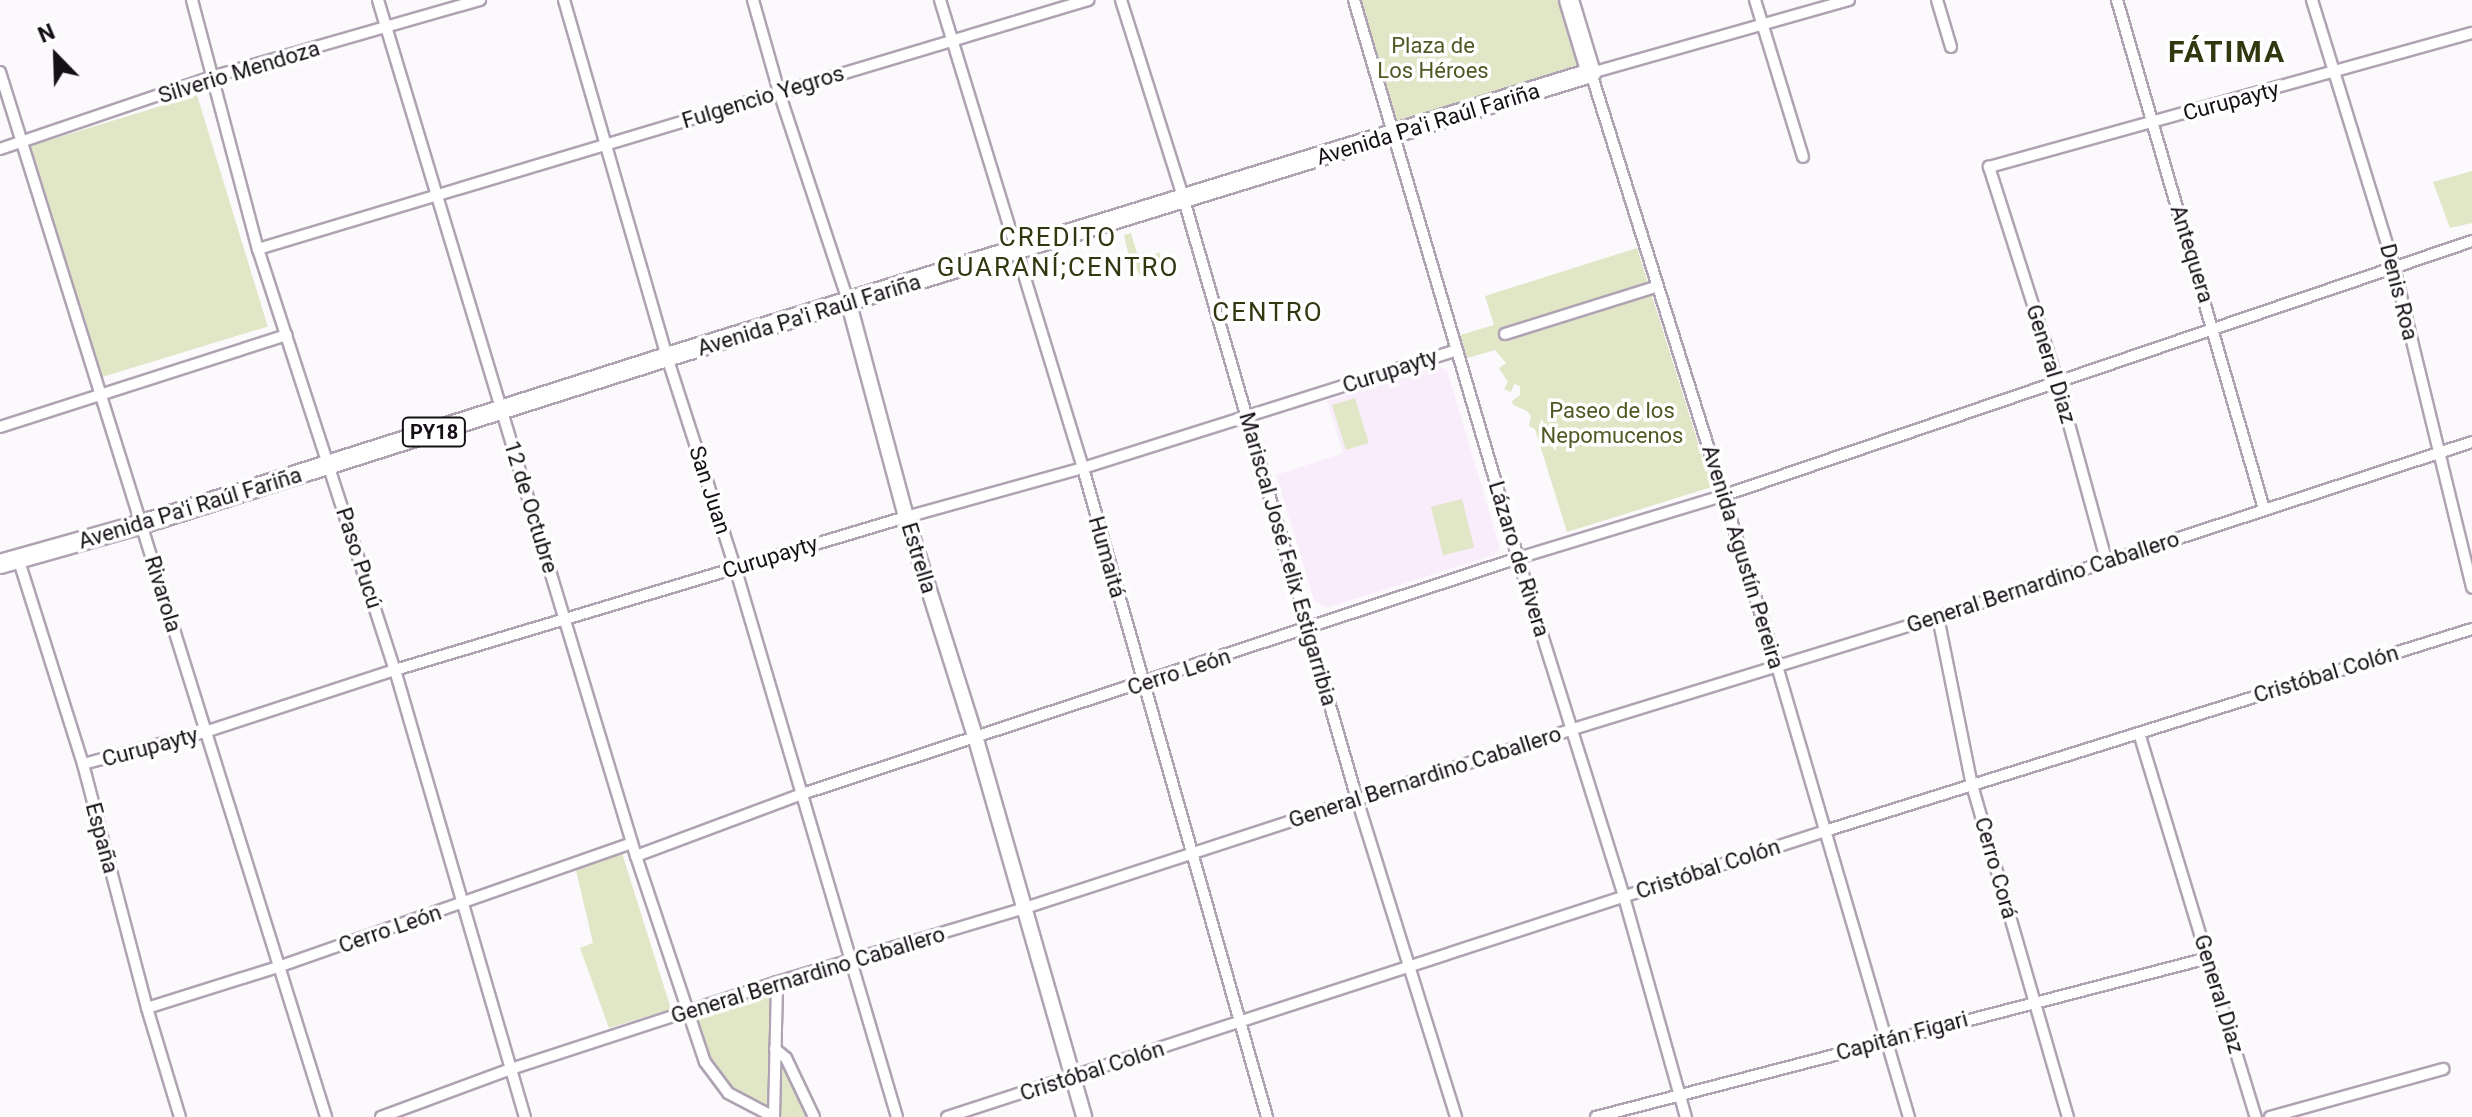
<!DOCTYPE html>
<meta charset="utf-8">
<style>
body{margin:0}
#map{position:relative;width:2472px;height:1117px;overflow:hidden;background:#fcf9fd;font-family:Roboto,sans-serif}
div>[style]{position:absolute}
.built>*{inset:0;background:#f9edfc}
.green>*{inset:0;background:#e0e6c6;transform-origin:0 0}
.roads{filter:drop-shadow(2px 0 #afa2b3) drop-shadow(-2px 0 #afa2b3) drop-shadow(0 2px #afa2b3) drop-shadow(0 -2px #afa2b3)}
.street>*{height:10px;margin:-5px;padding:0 5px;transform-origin:5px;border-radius:5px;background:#fff}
.secondary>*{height:14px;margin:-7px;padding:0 7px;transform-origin:7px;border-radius:7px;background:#fff}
.highway>*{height:18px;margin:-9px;padding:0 9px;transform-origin:9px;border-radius:9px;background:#fff}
span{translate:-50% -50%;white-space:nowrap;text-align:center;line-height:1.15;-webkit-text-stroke:7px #fff;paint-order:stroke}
.shield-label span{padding:2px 6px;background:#fff;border:2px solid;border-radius:6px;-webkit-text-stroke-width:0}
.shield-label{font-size:20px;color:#151016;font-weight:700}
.park-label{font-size:22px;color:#505824}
.street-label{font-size:22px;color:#151016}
.quarter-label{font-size:26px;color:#323710;letter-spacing:2px}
.district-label{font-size:30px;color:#323710;font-weight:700;letter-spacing:2px}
.north{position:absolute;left:16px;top:16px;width:80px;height:80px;-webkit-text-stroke:6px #fff;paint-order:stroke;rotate:337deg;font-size:22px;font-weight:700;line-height:32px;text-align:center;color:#151016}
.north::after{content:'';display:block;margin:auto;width:28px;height:36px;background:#151016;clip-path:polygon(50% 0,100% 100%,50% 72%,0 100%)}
</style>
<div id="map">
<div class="built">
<div style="clip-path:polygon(1439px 366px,1447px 370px,1500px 548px,1494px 555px,1326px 608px,1314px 600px,1276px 475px,1343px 453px,1327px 401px)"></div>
</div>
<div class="green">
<div style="clip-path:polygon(1355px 0,1567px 0,1589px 72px,1393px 133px)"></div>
<div style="left:197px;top:95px;width:242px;height:185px;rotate:73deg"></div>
<div style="clip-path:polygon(2472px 171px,2472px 223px,2450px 228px,2433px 182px)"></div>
<div style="clip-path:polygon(1131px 233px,1137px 253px,1143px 253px,1146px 259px,1160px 252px,1159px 273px,1153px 281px,1152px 275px,1141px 278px,1128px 252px,1124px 235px)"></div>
<div style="clip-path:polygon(1637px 248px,1712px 487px,1567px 532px,1535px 429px,1529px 426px,1531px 416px,1527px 411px,1513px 405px,1512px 401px,1520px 395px,1520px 386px,1514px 384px,1511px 392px,1504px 389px,1508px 382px,1499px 368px,1506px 363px,1495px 350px,1467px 358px,1460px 335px,1494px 325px,1485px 296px)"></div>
<div style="left:1355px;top:398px;width:47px;height:24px;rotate:73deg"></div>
<div style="left:1462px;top:499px;width:50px;height:32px;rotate:76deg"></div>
<div style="clip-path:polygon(622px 853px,671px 1009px,609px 1028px,580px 948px,593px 943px,576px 870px)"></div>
<div style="clip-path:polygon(777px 982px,775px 1049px,814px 1117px,774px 1117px,714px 1079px,688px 1013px)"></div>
</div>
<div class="roads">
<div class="street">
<div style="left:192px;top:0;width:258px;rotate:75.2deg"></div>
<div style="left:258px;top:249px;width:443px;rotate:72deg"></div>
<div style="left:395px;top:670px;width:466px;rotate:73.8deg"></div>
<div style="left:378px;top:0;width:894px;rotate:73.23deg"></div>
<div style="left:636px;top:856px;width:217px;rotate:71.5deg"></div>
<div style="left:705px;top:1062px;width:39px;rotate:53deg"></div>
<div style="left:728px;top:1093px;width:52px;rotate:27.6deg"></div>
<div style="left:774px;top:1117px;width:135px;rotate:-88.7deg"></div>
<div style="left:564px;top:0;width:372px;rotate:73.9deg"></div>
<div style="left:667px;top:357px;width:221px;rotate:72.1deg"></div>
<div style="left:735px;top:567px;width:573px;rotate:73.59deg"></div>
<div style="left:753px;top:0;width:96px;rotate:74.2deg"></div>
<div style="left:779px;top:92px;width:223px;rotate:71.7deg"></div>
<div style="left:940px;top:0;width:489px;rotate:73deg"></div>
<div style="left:1083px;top:468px;width:675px;rotate:74.17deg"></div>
<div style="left:1121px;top:0;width:210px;rotate:72.5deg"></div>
<div style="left:1184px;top:200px;width:623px;rotate:73.89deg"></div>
<div style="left:1357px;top:799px;width:333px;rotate:72.7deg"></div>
<div style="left:1354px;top:0;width:582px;rotate:73.62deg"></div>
<div style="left:1518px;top:558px;width:355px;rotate:72.6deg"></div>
<div style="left:1624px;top:897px;width:229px;rotate:74.3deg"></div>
<div style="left:1755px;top:0;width:164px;rotate:73deg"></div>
<div style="left:1849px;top:0;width:268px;rotate:164.2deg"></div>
<div style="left:1591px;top:73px;width:621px;rotate:72.59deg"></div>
<div style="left:1777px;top:666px;width:470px;rotate:73.7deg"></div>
<div style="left:1937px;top:0;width:49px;rotate:73.4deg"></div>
<div style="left:2117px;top:0;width:530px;rotate:73.89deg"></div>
<div style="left:2312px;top:0;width:279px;rotate:72.9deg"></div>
<div style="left:2394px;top:267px;width:330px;rotate:76.3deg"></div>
<div style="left:0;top:72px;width:1095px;rotate:72.67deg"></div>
<div style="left:0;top:149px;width:223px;rotate:-18.8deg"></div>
<div style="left:211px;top:77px;width:280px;rotate:-16deg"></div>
<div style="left:258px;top:249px;width:867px;rotate:-16.7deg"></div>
<div style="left:1505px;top:334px;width:160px;rotate:-17.4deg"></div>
<div style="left:0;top:427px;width:301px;rotate:-17.8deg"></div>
<div style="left:19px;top:561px;width:213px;rotate:72.5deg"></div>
<div style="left:83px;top:764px;width:252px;rotate:75.3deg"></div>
<div style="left:147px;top:1008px;width:114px;rotate:73.2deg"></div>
<div style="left:2107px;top:563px;width:190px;rotate:-105.3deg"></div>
<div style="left:2057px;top:380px;width:224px;rotate:-107.7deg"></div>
<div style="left:1989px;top:167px;width:501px;rotate:-15.51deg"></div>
<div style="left:1938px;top:617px;width:171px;rotate:78.6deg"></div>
<div style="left:1972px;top:785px;width:346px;rotate:73.9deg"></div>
<div style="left:2139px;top:733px;width:401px;rotate:73.1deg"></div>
<div style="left:83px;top:764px;width:126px;rotate:-14.7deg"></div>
<div style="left:205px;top:732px;width:200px;rotate:-18.1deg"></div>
<div style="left:395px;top:670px;width:533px;rotate:-16.67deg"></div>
<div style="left:906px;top:517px;width:184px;rotate:-15.5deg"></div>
<div style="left:1083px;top:468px;width:392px;rotate:-17.5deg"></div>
<div style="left:636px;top:856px;width:174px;rotate:-20.5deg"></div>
<div style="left:799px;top:795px;width:757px;rotate:-18.24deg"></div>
<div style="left:1518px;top:558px;width:216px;rotate:-16.9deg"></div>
<div style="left:1725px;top:495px;width:789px;rotate:-18.78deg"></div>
<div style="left:147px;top:1008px;width:137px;rotate:-17.4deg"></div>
<div style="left:278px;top:967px;width:375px;rotate:-19.3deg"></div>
<div style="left:775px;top:1049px;width:14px;rotate:39deg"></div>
<div style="left:786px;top:1058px;width:65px;rotate:64.6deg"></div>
<div style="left:381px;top:1117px;width:139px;rotate:-20.3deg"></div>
<div style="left:511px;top:1069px;width:280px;rotate:-18.1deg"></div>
<div style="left:777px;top:982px;width:259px;rotate:-16.6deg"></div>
<div style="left:1025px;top:908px;width:576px;rotate:-18.09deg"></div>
<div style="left:1573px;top:729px;width:382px;rotate:-17.1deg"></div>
<div style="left:1938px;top:617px;width:562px;rotate:-18.14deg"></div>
<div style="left:947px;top:1117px;width:923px;rotate:-18.04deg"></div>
<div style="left:1825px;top:831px;width:678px;rotate:-17.34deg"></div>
<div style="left:1596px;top:1117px;width:632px;rotate:-14.56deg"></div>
<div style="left:2270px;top:1117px;width:180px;rotate:-15.5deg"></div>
</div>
<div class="secondary">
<div style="left:849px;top:304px;width:220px;rotate:75deg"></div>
<div style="left:906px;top:517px;width:230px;rotate:72.5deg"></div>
<div style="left:975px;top:736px;width:396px;rotate:74deg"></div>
</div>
<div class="highway">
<div style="left:0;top:564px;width:148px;rotate:-15.7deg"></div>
<div style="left:142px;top:524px;width:551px;rotate:-17.65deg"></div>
<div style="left:667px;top:357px;width:967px;rotate:-17.09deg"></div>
<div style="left:1591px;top:73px;width:76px;rotate:-106.8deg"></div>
</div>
</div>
<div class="shield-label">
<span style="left:434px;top:432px">PY18</span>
</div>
<div class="park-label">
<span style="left:1433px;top:58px">Plaza de<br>Los Héroes</span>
<span style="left:1612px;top:423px">Paseo de los<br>Nepomucenos</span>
</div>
<div class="street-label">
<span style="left:239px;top:72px;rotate:-17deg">Silverio Mendoza</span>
<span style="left:763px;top:97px;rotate:-17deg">Fulgencio Yegros</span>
<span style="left:2231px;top:101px;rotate:-15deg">Curupayty</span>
<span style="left:1428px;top:124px;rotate:-17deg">Avenida Pa'i Raúl Fariña</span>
<span style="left:2192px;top:254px;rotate:73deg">Antequera</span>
<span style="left:2399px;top:292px;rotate:76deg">Denis Roa</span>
<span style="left:809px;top:315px;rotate:-17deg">Avenida Pa'i Raúl Fariña</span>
<span style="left:2051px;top:364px;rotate:73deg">General Diaz</span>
<span style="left:1390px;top:371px;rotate:-18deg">Curupayty</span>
<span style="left:710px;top:490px;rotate:72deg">San Juan</span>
<span style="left:531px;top:507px;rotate:73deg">12 de Octubre</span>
<span style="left:190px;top:508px;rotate:-17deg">Avenida Pa'i Raúl Fariña</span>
<span style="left:770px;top:557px;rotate:-17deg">Curupayty</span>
<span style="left:1107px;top:557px;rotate:74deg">Humaitá</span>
<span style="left:1743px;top:557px;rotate:73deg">Avenida Agustín Pereira</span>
<span style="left:359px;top:558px;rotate:72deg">Paso Pucú</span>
<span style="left:919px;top:558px;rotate:73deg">Estrella</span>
<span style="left:1288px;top:559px;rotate:74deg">Mariscal José Felix Estigarribia</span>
<span style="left:1519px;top:559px;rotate:73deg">Lázaro de Rivera</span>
<span style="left:2043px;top:582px;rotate:-18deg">General Bernardino Caballero</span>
<span style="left:163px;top:594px;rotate:73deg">Rivarola</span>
<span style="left:1179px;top:672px;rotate:-18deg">Cerro León</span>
<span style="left:2326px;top:674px;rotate:-17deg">Cristóbal Colón</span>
<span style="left:150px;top:747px;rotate:-15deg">Curupayty</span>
<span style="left:1425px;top:777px;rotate:-18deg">General Bernardino Caballero</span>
<span style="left:102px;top:838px;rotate:75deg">España</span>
<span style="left:1996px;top:868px;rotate:74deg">Cerro Corá</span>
<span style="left:1708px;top:869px;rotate:-18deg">Cristóbal Colón</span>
<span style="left:390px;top:929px;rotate:-19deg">Cerro León</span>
<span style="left:808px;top:975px;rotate:-17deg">General Bernardino Caballero</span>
<span style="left:2219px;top:994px;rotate:73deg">General Diaz</span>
<span style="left:1902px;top:1036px;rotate:-15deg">Capitán Figari</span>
<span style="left:1092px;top:1071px;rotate:-18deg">Cristóbal Colón</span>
</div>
<div class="quarter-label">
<span style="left:1058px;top:253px">CREDITO<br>GUARANÍ;CENTRO</span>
<span style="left:1268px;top:313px">CENTRO</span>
</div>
<div class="district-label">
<span style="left:2227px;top:52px">FÁTIMA</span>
</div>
<div class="north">N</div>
</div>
